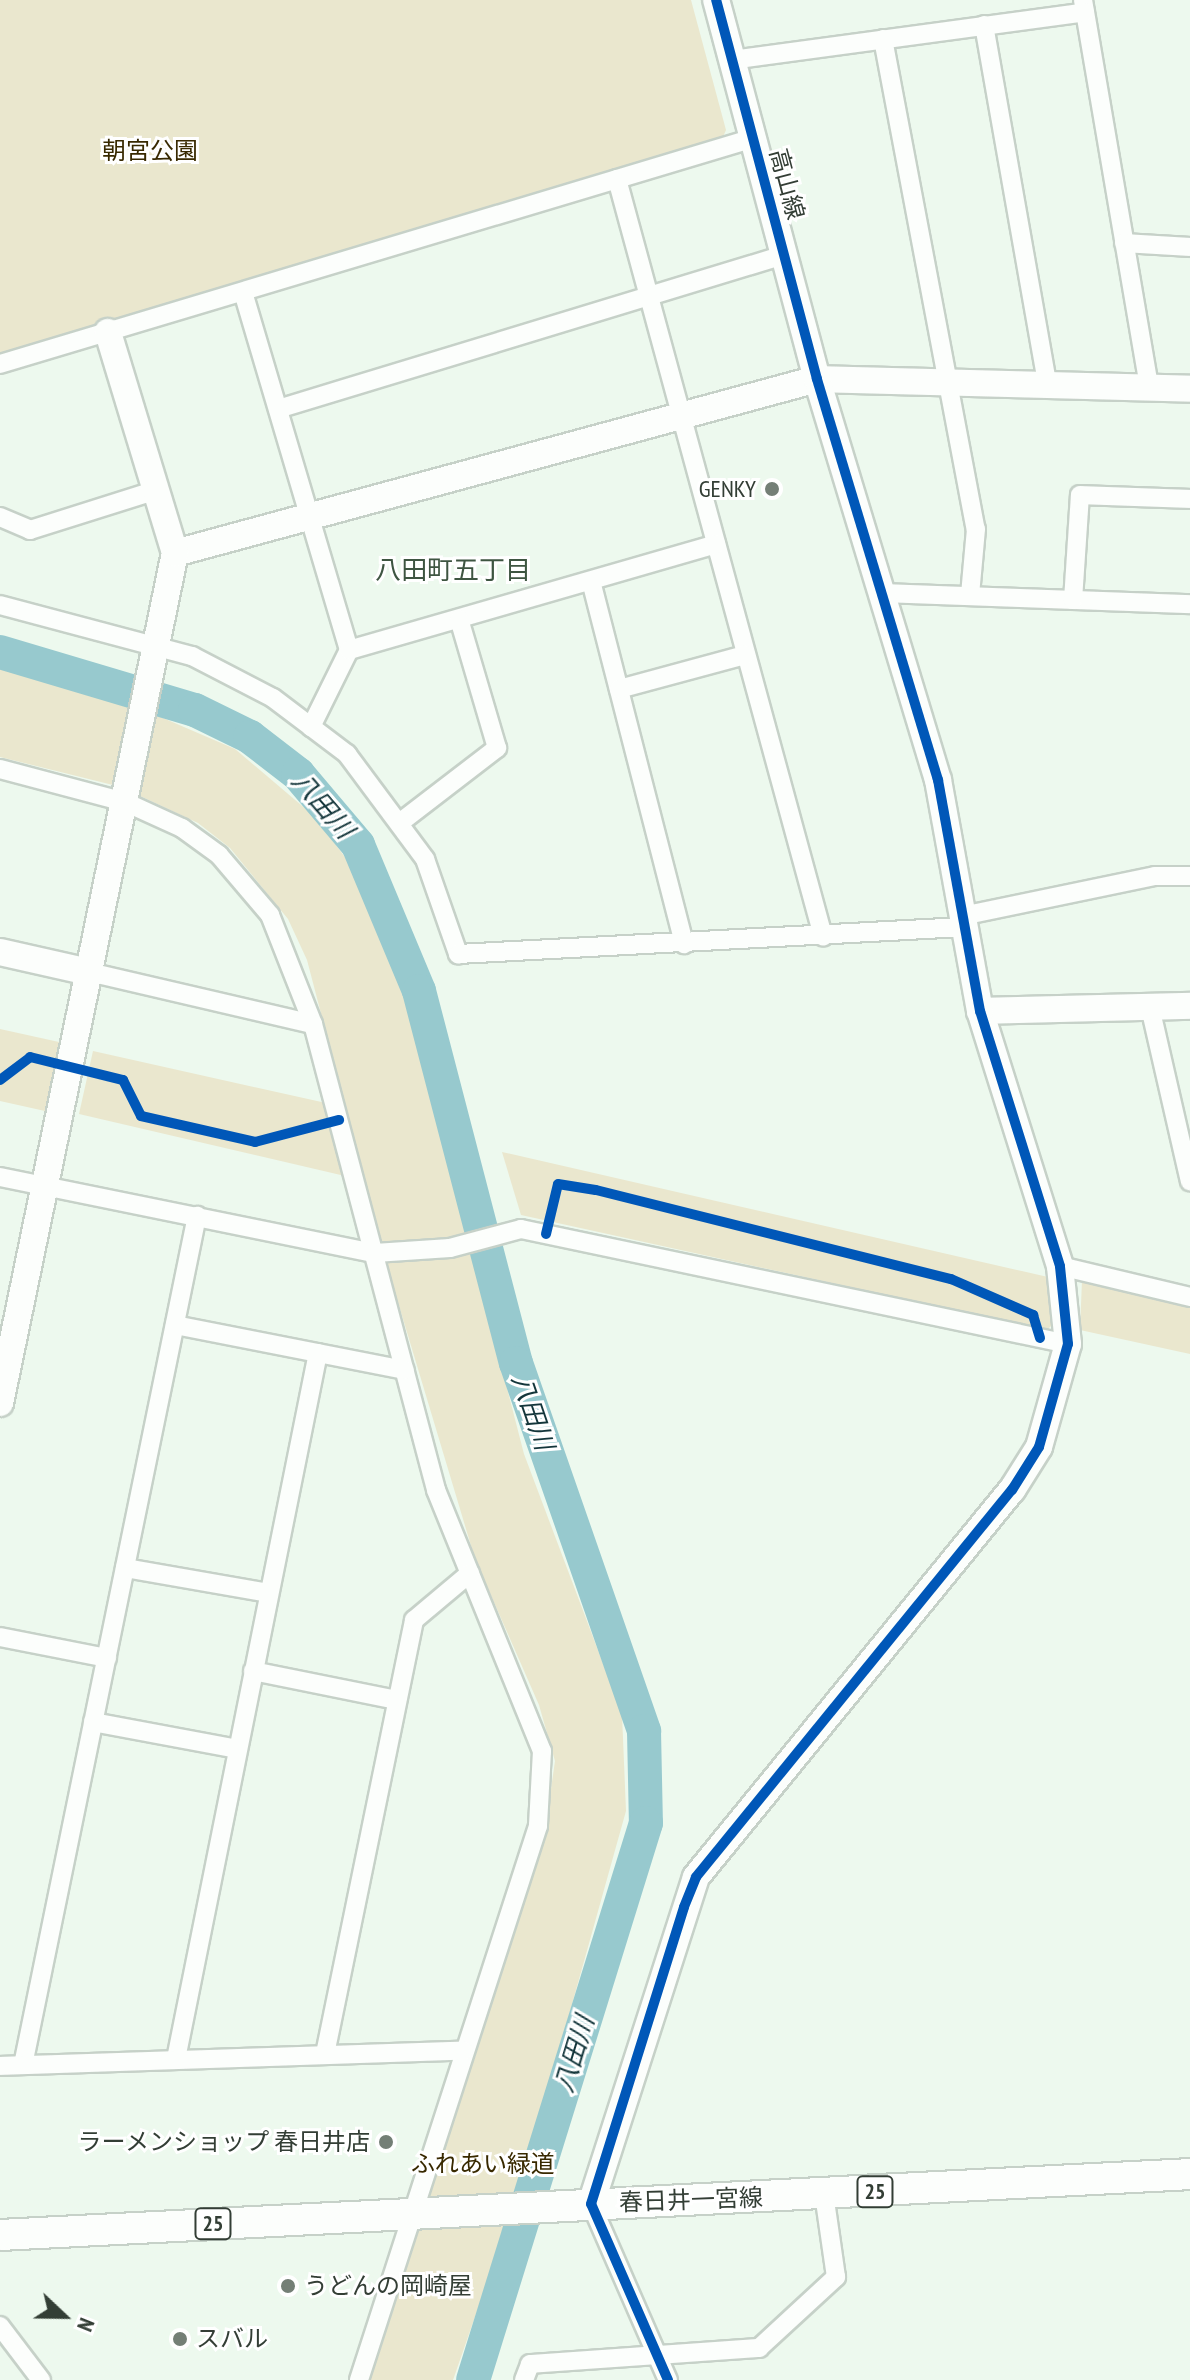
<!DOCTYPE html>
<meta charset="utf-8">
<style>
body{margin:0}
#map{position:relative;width:1190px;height:2380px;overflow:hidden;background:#edf9ee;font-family:"PT Sans Narrow","Noto Sans JP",sans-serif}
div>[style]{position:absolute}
.green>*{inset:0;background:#eae7ce}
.river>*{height:34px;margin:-17px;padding:0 17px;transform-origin:17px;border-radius:17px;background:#97c9ce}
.roads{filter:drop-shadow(2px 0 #c6d1c8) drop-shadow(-2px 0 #c6d1c8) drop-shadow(0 2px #c6d1c8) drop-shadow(0 -2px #c6d1c8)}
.street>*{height:18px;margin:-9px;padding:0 9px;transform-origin:9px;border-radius:9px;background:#fcfefc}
.secondary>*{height:26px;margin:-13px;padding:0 13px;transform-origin:13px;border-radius:13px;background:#fcfefc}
.primary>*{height:30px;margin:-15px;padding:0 15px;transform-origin:15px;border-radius:15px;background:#fcfefc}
.cycleway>*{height:10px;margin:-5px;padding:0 5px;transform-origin:5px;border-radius:5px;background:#0057b8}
.dots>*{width:22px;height:22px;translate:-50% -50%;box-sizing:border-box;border:4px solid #fff;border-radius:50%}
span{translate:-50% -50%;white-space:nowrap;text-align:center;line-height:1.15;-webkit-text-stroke:6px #fff;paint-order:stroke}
.shield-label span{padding:2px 6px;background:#fff;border:2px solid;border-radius:6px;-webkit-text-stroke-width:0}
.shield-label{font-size:22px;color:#333e35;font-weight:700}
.park-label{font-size:24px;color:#382900}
.street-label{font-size:24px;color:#333e35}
.poi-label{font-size:24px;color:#333e35}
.right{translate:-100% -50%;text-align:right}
.left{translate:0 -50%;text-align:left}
.neighbourhood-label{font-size:26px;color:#3e5541}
.water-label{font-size:26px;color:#14363b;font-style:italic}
.north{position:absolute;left:24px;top:2276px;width:80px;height:80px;-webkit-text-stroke:6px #fff;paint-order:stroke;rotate:112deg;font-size:22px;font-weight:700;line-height:32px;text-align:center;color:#333e35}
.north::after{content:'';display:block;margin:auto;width:28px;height:36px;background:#333e35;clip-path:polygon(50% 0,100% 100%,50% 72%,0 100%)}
</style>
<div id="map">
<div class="green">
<div style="clip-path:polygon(0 0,691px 0,726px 130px,722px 139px,0 353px)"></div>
<div style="clip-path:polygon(0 669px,119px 699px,235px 749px,314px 816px,354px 869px,402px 981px,524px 1454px,622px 1714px,626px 1811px,524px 2176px,453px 2380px,368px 2380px,544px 1838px,555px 1761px,539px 1705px,475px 1559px,388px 1269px,307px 960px,288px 919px,230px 848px,198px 823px,121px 787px,0 757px)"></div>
<div style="clip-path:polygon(0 1029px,59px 1042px,45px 1111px,0 1101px)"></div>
<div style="clip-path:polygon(93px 1051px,326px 1103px,345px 1176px,79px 1114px)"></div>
<div style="clip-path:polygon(502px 1152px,1048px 1277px,1053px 1324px,1047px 1330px,521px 1215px)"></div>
<div style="clip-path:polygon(1082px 1280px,1190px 1304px,1190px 1354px,1080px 1330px)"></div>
</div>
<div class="river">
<div style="left:0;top:652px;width:203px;rotate:16.6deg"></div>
<div style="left:195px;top:710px;width:61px;rotate:26.1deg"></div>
<div style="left:250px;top:737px;width:61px;rotate:37.6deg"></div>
<div style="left:298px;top:774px;width:93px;rotate:49.8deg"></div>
<div style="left:358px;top:845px;width:158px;rotate:67.3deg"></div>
<div style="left:419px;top:991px;width:384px;rotate:75.4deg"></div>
<div style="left:516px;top:1363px;width:390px;rotate:70.8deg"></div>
<div style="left:644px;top:1731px;width:92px;rotate:88.8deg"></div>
<div style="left:646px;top:1823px;width:583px;rotate:107.25deg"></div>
</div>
<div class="roads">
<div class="street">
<div style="left:1083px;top:0;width:393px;rotate:80.3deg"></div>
<div style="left:984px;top:25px;width:364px;rotate:80deg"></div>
<div style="left:883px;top:39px;width:499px;rotate:79.3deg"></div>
<div style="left:976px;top:529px;width:66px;rotate:95.2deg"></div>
<div style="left:732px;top:60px;width:356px;rotate:-7.7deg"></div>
<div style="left:617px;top:179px;width:785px;rotate:74.78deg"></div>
<div style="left:1124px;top:243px;width:66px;rotate:3.5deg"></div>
<div style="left:243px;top:292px;width:373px;rotate:73.5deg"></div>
<div style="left:349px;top:650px;width:86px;rotate:116.3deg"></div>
<div style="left:0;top:364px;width:787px;rotate:-16.69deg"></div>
<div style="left:278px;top:409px;width:529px;rotate:-16.93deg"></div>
<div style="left:0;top:517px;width:33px;rotate:23deg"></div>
<div style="left:30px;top:530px;width:130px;rotate:-17.5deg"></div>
<div style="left:591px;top:581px;width:375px;rotate:75.6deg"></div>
<div style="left:884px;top:593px;width:306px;rotate:2.1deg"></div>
<div style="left:1073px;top:600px;width:105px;rotate:-86.2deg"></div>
<div style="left:1080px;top:495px;width:110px;rotate:2.1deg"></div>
<div style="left:0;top:605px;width:199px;rotate:14.9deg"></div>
<div style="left:192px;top:656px;width:91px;rotate:27.4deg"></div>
<div style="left:273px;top:698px;width:93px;rotate:37.1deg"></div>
<div style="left:347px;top:754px;width:131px;rotate:53.4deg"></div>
<div style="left:425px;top:859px;width:101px;rotate:70.8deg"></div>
<div style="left:458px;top:954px;width:506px;rotate:-3.06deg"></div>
<div style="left:349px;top:650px;width:382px;rotate:-16.1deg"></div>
<div style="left:619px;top:689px;width:131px;rotate:-15.1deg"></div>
<div style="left:0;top:769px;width:129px;rotate:14.8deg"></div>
<div style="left:125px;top:802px;width:63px;rotate:24.5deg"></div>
<div style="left:182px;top:828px;width:46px;rotate:36.1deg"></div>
<div style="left:219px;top:855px;width:79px;rotate:49.6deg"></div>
<div style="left:270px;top:915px;width:117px;rotate:68.5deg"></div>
<div style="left:313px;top:1024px;width:482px;rotate:75.2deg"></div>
<div style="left:436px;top:1490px;width:282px;rotate:67.9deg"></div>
<div style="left:542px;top:1751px;width:75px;rotate:93.1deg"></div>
<div style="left:538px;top:1826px;width:582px;rotate:107.91deg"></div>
<div style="left:402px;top:821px;width:120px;rotate:-37.5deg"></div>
<div style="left:497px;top:748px;width:134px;rotate:-106.4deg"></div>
<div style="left:962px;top:916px;width:197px;rotate:-11.7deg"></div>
<div style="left:1155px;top:876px;width:35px"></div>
<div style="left:89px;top:972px;width:230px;rotate:13.1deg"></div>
<div style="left:1150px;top:1007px;width:179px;rotate:77.1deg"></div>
<div style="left:0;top:1177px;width:383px;rotate:11.5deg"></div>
<div style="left:375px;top:1253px;width:75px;rotate:-3.8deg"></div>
<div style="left:450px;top:1248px;width:73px;rotate:-15deg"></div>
<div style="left:521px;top:1229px;width:559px;rotate:11.87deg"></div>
<div style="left:1060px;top:1266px;width:134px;rotate:13.4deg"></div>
<div style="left:175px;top:1325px;width:234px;rotate:11.1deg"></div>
<div style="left:125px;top:1568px;width:145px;rotate:9.9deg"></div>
<div style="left:0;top:1637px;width:109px;rotate:11.1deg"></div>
<div style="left:253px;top:1671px;width:147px;rotate:11.4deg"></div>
<div style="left:93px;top:1722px;width:147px;rotate:10.6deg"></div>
<div style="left:325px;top:2054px;width:443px;rotate:-78.4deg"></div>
<div style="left:414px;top:1620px;width:73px;rotate:-40deg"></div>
<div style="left:176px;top:2059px;width:720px;rotate:-78.63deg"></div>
<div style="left:23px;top:2065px;width:867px;rotate:-78.42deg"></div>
<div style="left:0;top:2066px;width:464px;rotate:-1.9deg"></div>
<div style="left:591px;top:2204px;width:192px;rotate:66.4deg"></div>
<div style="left:0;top:2326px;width:68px;rotate:52.8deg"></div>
<div style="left:524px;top:2380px;width:17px;rotate:-69deg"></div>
<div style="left:530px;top:2364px;width:230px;rotate:-4deg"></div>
<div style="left:759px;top:2348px;width:105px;rotate:-42.7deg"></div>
<div style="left:836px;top:2277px;width:84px;rotate:-98.2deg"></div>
</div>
<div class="secondary">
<div style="left:175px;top:553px;width:665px;rotate:-15.16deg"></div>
<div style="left:817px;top:379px;width:373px;rotate:1.5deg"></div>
<div style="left:0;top:952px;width:91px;rotate:12.7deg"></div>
<div style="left:980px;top:1011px;width:210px;rotate:-1.4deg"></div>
<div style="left:0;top:1403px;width:868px;rotate:-78.37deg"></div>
<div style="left:175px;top:553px;width:231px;rotate:-106.9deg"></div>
<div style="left:591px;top:2204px;width:343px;rotate:-72.2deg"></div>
<div style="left:696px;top:1877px;width:500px;rotate:-50.8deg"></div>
<div style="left:1012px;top:1490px;width:51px;rotate:-57.9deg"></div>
<div style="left:1039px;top:1447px;width:107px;rotate:-74.3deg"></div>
<div style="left:1068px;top:1344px;width:78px;rotate:-95.9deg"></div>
<div style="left:1060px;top:1266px;width:267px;rotate:-107.4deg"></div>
<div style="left:980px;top:1011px;width:235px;rotate:-100.3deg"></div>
<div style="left:938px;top:780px;width:419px;rotate:-106.8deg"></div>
<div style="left:817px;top:379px;width:392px;rotate:-104.9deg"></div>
</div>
<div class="primary">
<div style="left:0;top:2235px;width:1192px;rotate:-2.93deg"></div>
</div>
</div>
<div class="cycleway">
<div style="left:0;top:1080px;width:38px;rotate:-37deg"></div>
<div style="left:30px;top:1057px;width:96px;rotate:13.9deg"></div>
<div style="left:123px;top:1080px;width:40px;rotate:63.4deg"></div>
<div style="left:141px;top:1116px;width:117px;rotate:12.8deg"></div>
<div style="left:255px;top:1142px;width:87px;rotate:-14.7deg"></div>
<div style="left:546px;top:1234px;width:51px;rotate:-76.5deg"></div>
<div style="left:558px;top:1184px;width:38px;rotate:9deg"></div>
<div style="left:596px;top:1190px;width:366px;rotate:14.1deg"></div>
<div style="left:951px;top:1279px;width:90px;rotate:23.7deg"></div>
<div style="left:1033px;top:1315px;width:24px;rotate:73deg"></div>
<div style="left:668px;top:2380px;width:192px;rotate:-113.6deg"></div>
<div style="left:591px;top:2204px;width:311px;rotate:-72.6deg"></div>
<div style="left:684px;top:1907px;width:32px;rotate:-68deg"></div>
<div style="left:696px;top:1877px;width:500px;rotate:-50.8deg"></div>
<div style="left:1012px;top:1490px;width:51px;rotate:-57.9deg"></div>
<div style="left:1039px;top:1447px;width:107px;rotate:-74.3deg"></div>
<div style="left:1068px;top:1344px;width:78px;rotate:-95.9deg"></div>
<div style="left:1060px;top:1266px;width:267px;rotate:-107.4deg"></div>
<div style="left:980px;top:1011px;width:235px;rotate:-100.3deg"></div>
<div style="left:938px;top:780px;width:419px;rotate:-106.8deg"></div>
<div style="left:817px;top:379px;width:392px;rotate:-104.9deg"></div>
</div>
<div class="dots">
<div style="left:772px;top:489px;background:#747f76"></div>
<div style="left:386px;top:2142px;background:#747f76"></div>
<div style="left:288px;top:2286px;background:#747f76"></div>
<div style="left:180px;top:2339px;background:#747f76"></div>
</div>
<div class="shield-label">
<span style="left:875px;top:2192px">25</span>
<span style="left:213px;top:2224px">25</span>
</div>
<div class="park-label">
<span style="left:150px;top:151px">朝宮公園</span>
<span style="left:483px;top:2164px">ふれあい緑道</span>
</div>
<div class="street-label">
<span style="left:787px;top:184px;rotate:75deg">高山線</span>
<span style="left:691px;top:2200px;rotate:-2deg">春日井一宮線</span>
</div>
<div class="poi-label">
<span class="right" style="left:756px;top:489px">GENKY</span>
<span class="right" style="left:370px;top:2142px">ラーメンショップ 春日井店</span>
<span class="left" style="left:304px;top:2286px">うどんの岡崎屋</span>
<span class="left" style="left:196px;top:2339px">スバル</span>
</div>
<div class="neighbourhood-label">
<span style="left:453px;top:570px">八田町五丁目</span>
</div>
<div class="water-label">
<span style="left:323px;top:805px;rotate:49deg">八田川</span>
<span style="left:533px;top:1412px;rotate:71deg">八田川</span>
<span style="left:574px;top:2054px;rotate:-73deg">八田川</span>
</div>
<div class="north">N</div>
</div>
